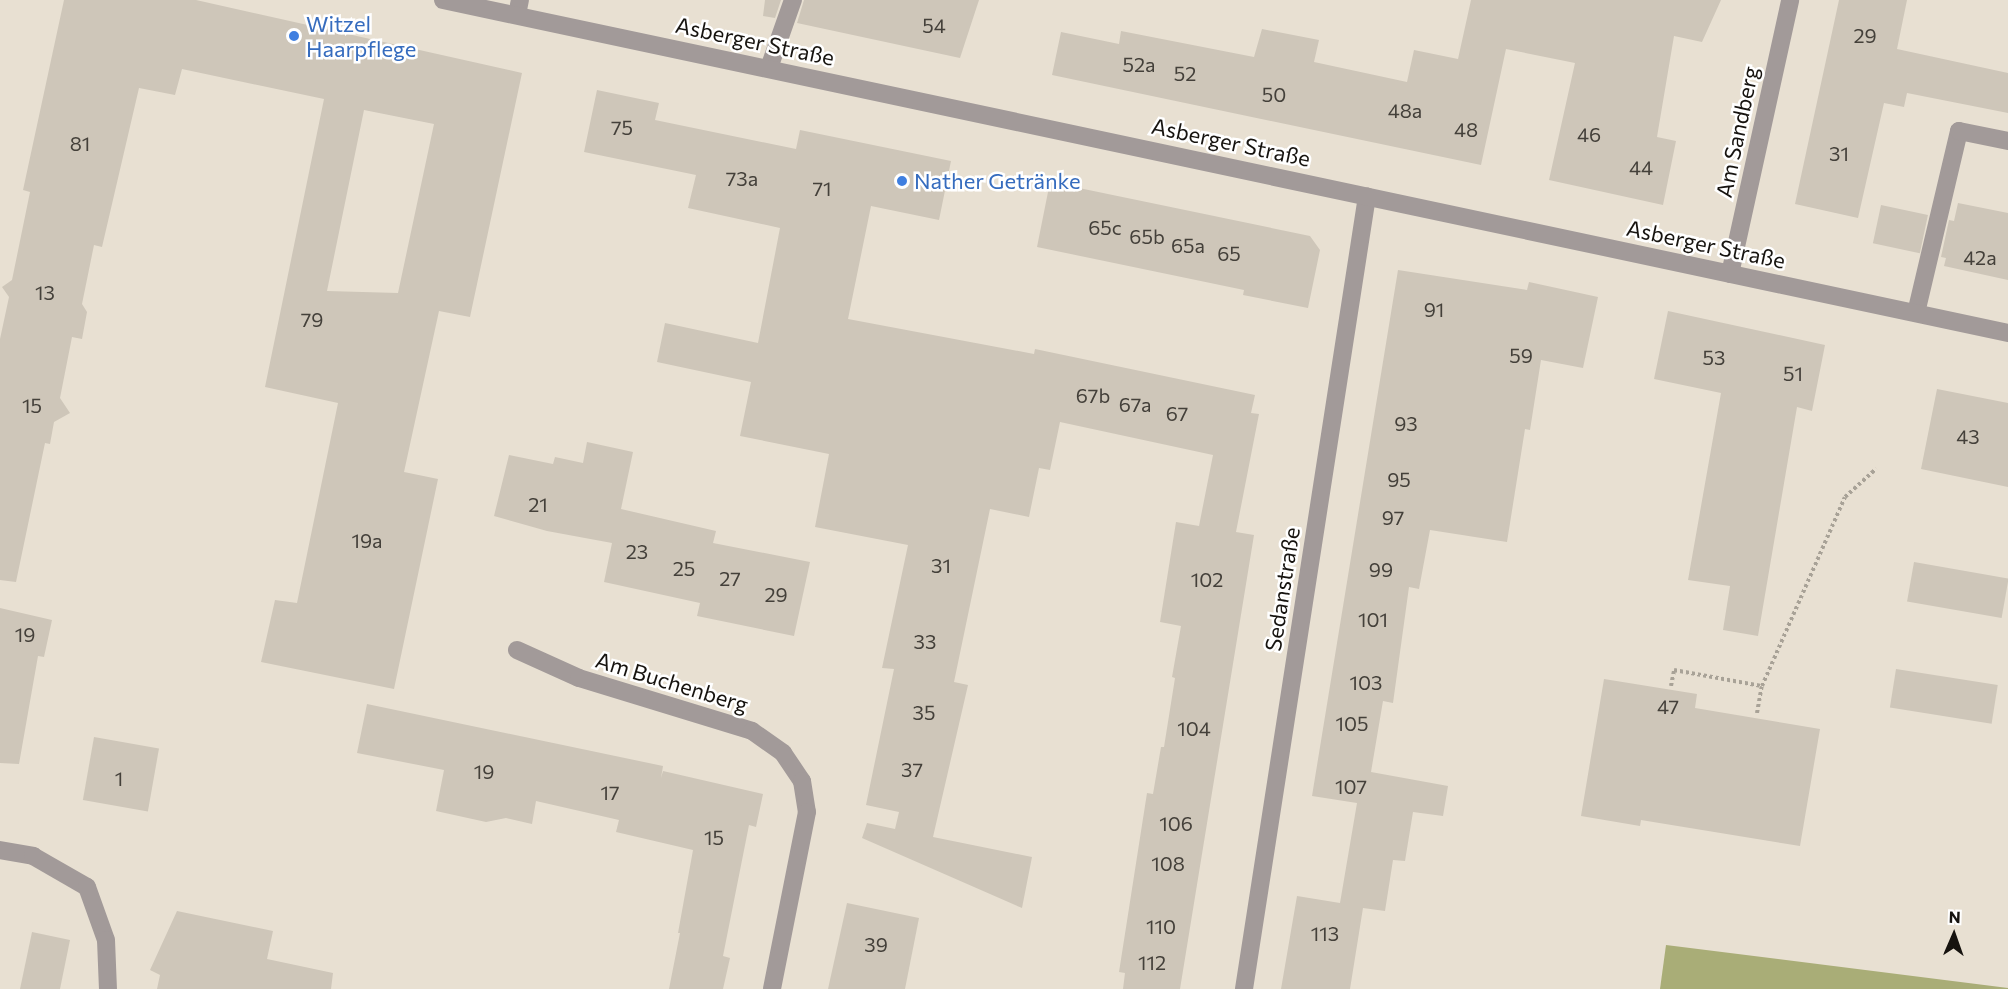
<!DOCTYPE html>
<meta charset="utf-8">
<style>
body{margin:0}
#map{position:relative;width:2008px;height:989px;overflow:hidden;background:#e8e0d2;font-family:Commissioner,sans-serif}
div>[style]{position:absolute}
.forest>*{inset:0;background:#a9ad77}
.building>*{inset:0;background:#cec6b9;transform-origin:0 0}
.path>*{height:4px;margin-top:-2px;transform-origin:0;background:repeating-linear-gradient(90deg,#a8a297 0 3px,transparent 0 6px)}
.service>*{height:18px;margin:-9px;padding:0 9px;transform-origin:9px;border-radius:9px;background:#a29a99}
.minor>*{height:18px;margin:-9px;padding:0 9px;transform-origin:9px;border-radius:9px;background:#a29a99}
.tertiary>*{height:18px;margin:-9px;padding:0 9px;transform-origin:9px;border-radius:9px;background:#a29a99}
.dots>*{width:16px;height:16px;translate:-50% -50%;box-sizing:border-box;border:3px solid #fff;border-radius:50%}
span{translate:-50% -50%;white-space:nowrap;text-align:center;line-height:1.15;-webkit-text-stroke:5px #fff;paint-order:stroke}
.number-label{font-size:20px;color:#44403a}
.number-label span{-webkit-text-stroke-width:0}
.shop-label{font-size:22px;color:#366cbe}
.left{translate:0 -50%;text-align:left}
.street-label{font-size:22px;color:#16130f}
.north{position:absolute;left:1924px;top:905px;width:60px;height:60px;-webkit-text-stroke:4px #fff;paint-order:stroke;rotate:2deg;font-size:16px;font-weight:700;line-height:24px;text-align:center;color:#16130f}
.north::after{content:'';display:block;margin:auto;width:21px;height:27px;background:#16130f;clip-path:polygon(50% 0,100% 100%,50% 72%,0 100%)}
</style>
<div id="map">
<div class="forest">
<div style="clip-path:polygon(1666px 945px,2008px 988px,2008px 989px,1660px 989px)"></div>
</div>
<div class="building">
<div style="clip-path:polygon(evenodd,64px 0,196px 0,522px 73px,470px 317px,439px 311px,404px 472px,438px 479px,394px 689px,261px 662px,275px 600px,297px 603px,338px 403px,265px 387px,324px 99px,182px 69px,175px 95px,139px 88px,102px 247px,94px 245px,82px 304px,87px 312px,82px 339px,72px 337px,60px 398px,70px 413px,54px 422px,50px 444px,45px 443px,16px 582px,0 580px,0 339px,9px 297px,2px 287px,12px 280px,30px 192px,23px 190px,64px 0,364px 110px,434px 124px,398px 293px,327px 291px,364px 110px)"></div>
<div style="clip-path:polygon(765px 0,781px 0,775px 18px,763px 16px)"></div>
<div style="clip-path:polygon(804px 0,979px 0,960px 58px,797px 23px)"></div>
<div style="clip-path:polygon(1471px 0,1721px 0,1702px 42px,1674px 36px,1657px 137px,1676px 141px,1663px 205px,1549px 180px,1575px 63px,1506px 49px,1481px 165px,1052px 75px,1061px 32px,1119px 44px,1121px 31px,1254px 57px,1262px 29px,1319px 40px,1314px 62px,1407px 82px,1414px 50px,1458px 59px)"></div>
<div style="clip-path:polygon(1839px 0,1907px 0,1897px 49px,2008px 73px,2008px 113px,1907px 93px,1904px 107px,1884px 103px,1858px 218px,1795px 204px)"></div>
<div style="clip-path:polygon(597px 90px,659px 103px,655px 120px,796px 149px,800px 130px,951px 161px,939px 220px,871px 206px,848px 319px,1034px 354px,1035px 349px,1255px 395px,1251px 413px,1259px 414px,1236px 532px,1254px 535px,1180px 989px,1123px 989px,1125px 973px,1119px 972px,1147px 793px,1153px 794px,1161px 747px,1164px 747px,1175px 678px,1172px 677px,1181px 626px,1160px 622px,1176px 522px,1199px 526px,1213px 455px,1060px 422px,1050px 470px,1039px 468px,1029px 517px,990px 509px,954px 682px,968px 685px,933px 837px,1032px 857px,1022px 908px,862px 838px,867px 823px,895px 829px,899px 812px,866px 805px,894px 669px,882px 668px,908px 545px,815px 527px,829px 454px,740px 436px,751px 382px,657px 362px,665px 323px,758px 343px,780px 228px,688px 208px,696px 175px,584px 152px)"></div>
<div style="clip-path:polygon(1050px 182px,1310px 236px,1320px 250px,1308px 308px,1243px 295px,1244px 290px,1037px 247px)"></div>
<div style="clip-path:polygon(1958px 203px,2008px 213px,2008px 280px,1944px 266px,1946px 258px,1941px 257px,1949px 220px,1954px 221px)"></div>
<div style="left:1881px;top:205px;width:48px;height:39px;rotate:12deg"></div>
<div style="clip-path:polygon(1398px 270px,1527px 290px,1529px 282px,1598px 297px,1583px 368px,1541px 360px,1530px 430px,1525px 429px,1507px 542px,1430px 530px,1419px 589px,1409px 587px,1393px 703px,1383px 701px,1371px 772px,1448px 786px,1443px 816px,1413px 812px,1405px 861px,1393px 860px,1385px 911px,1363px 908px,1350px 989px,1281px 989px,1297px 896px,1340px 903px,1357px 803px,1312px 796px)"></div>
<div style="clip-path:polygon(1668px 311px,1825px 345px,1812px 411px,1797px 407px,1758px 636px,1723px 630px,1730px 586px,1688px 580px,1721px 393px,1654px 379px)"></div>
<div style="clip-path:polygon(1937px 389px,2008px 403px,2008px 487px,1921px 469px)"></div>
<div style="clip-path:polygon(587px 442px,633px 452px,621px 509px,716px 531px,713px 543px,810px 562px,794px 636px,697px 616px,700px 603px,604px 582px,612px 543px,547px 531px,494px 516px,509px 455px,553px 464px,555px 457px,583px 463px)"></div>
<div style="left:1914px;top:562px;width:96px;height:40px;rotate:10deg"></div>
<div style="clip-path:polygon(0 608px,52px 620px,44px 657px,38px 656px,19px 764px,0 763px)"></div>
<div style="left:1896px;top:669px;width:103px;height:39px;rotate:9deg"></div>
<div style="clip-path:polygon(1604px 679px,1697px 694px,1695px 708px,1820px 729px,1800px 846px,1641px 820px,1640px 826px,1581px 816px)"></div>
<div style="clip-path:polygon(367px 704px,663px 766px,661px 778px,663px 771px,763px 794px,756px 827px,749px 825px,723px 956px,730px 958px,723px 989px,669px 989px,680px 933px,678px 933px,693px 850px,616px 832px,619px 820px,536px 801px,532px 824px,506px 818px,486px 822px,436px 811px,444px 770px,357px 753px)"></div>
<div style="left:94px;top:737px;width:66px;height:64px;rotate:10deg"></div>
<div style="clip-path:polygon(847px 903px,919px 918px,905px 989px,828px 989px)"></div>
<div style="clip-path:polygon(177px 911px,273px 931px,267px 959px,333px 973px,331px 989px,157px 989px,160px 975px,150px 970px)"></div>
<div style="clip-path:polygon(32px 932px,70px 940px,60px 989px,20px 989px)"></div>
</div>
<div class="path">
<div style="left:1671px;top:686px;width:16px;rotate:-79deg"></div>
<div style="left:1674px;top:670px;width:89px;rotate:10.3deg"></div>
<div style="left:1757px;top:713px;width:27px;rotate:-80deg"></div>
<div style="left:1762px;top:686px;width:206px;rotate:-66.3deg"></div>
<div style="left:1845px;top:497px;width:42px;rotate:-42.1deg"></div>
</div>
<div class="service">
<div style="left:517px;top:15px;width:15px;rotate:-79deg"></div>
<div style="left:769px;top:68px;width:72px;rotate:-70.6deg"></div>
<div style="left:1916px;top:313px;width:187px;rotate:-76.7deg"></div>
<div style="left:1959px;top:131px;width:50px;rotate:11.5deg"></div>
</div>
<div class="minor">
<div style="left:1730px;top:274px;width:280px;rotate:-77.6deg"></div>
<div style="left:517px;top:650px;width:68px;rotate:24.3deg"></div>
<div style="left:579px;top:678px;width:181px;rotate:17deg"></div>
<div style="left:752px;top:731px;width:38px;rotate:35deg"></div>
<div style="left:783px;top:753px;width:34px;rotate:56deg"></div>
<div style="left:802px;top:781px;width:31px;rotate:81deg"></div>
<div style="left:807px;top:812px;width:180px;rotate:101.2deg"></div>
<div style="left:0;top:850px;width:34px;rotate:10deg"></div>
<div style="left:33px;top:856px;width:62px;rotate:29.9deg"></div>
<div style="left:87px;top:887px;width:56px;rotate:70.3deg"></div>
<div style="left:106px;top:940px;width:49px;rotate:87.7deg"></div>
<div style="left:1244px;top:989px;width:802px;rotate:-81.18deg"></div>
</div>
<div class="tertiary">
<div style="left:443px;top:0;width:1600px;rotate:12.01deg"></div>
</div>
<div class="dots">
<div style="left:294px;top:36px;background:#3f7fe0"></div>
<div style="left:902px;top:181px;background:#3f7fe0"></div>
</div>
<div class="number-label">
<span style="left:934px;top:25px">54</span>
<span style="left:1865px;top:35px">29</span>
<span style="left:1139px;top:64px">52a</span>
<span style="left:1185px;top:73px">52</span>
<span style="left:1274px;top:94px">50</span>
<span style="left:1405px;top:110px">48a</span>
<span style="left:622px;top:127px">75</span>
<span style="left:1466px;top:129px">48</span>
<span style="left:1589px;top:134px">46</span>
<span style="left:80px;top:143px">81</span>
<span style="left:1839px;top:153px">31</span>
<span style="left:1641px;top:167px">44</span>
<span style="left:742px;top:178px">73a</span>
<span style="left:822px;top:188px">71</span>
<span style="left:1105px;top:227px">65c</span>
<span style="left:1147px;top:236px">65b</span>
<span style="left:1188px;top:245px">65a</span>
<span style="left:1229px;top:253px">65</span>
<span style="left:1980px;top:257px">42a</span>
<span style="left:45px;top:292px">13</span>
<span style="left:1434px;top:309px">91</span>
<span style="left:312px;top:319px">79</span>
<span style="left:1521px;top:355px">59</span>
<span style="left:1714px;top:357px">53</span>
<span style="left:1793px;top:373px">51</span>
<span style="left:1093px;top:395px">67b</span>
<span style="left:1135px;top:404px">67a</span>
<span style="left:32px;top:405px">15</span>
<span style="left:1177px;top:413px">67</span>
<span style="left:1406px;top:423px">93</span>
<span style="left:1968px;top:436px">43</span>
<span style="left:1399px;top:479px">95</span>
<span style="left:538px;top:504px">21</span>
<span style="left:1393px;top:517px">97</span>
<span style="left:367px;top:540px">19a</span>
<span style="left:637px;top:551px">23</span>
<span style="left:941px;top:565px">31</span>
<span style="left:684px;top:568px">25</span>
<span style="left:1381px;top:569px">99</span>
<span style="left:730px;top:578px">27</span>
<span style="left:1207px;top:579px">102</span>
<span style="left:776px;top:594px">29</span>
<span style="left:1373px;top:619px">101</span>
<span style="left:25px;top:634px">19</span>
<span style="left:925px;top:641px">33</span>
<span style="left:1366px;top:682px">103</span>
<span style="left:1668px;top:706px">47</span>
<span style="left:924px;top:712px">35</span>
<span style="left:1352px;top:723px">105</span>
<span style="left:1194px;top:728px">104</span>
<span style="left:912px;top:769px">37</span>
<span style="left:484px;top:771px">19</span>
<span style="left:119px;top:778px">1</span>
<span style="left:1351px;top:786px">107</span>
<span style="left:610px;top:792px">17</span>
<span style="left:1176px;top:823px">106</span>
<span style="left:714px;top:837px">15</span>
<span style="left:1168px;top:863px">108</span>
<span style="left:1161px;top:926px">110</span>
<span style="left:1325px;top:933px">113</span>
<span style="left:876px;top:944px">39</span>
<span style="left:1152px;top:962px">112</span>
</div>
<div class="shop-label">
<span class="left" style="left:306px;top:36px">Witzel<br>Haarpflege</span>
<span class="left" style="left:914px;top:181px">Nather Getränke</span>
</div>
<div class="street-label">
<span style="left:755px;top:41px;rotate:12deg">Asberger Straße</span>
<span style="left:1737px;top:132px;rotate:-78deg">Am Sandberg</span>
<span style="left:1231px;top:142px;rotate:12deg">Asberger Straße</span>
<span style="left:1706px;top:244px;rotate:12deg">Asberger Straße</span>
<span style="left:1282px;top:589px;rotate:-81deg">Sedanstraße</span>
<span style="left:672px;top:682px;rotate:17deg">Am Buchenberg</span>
</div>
<div class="north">N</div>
</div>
